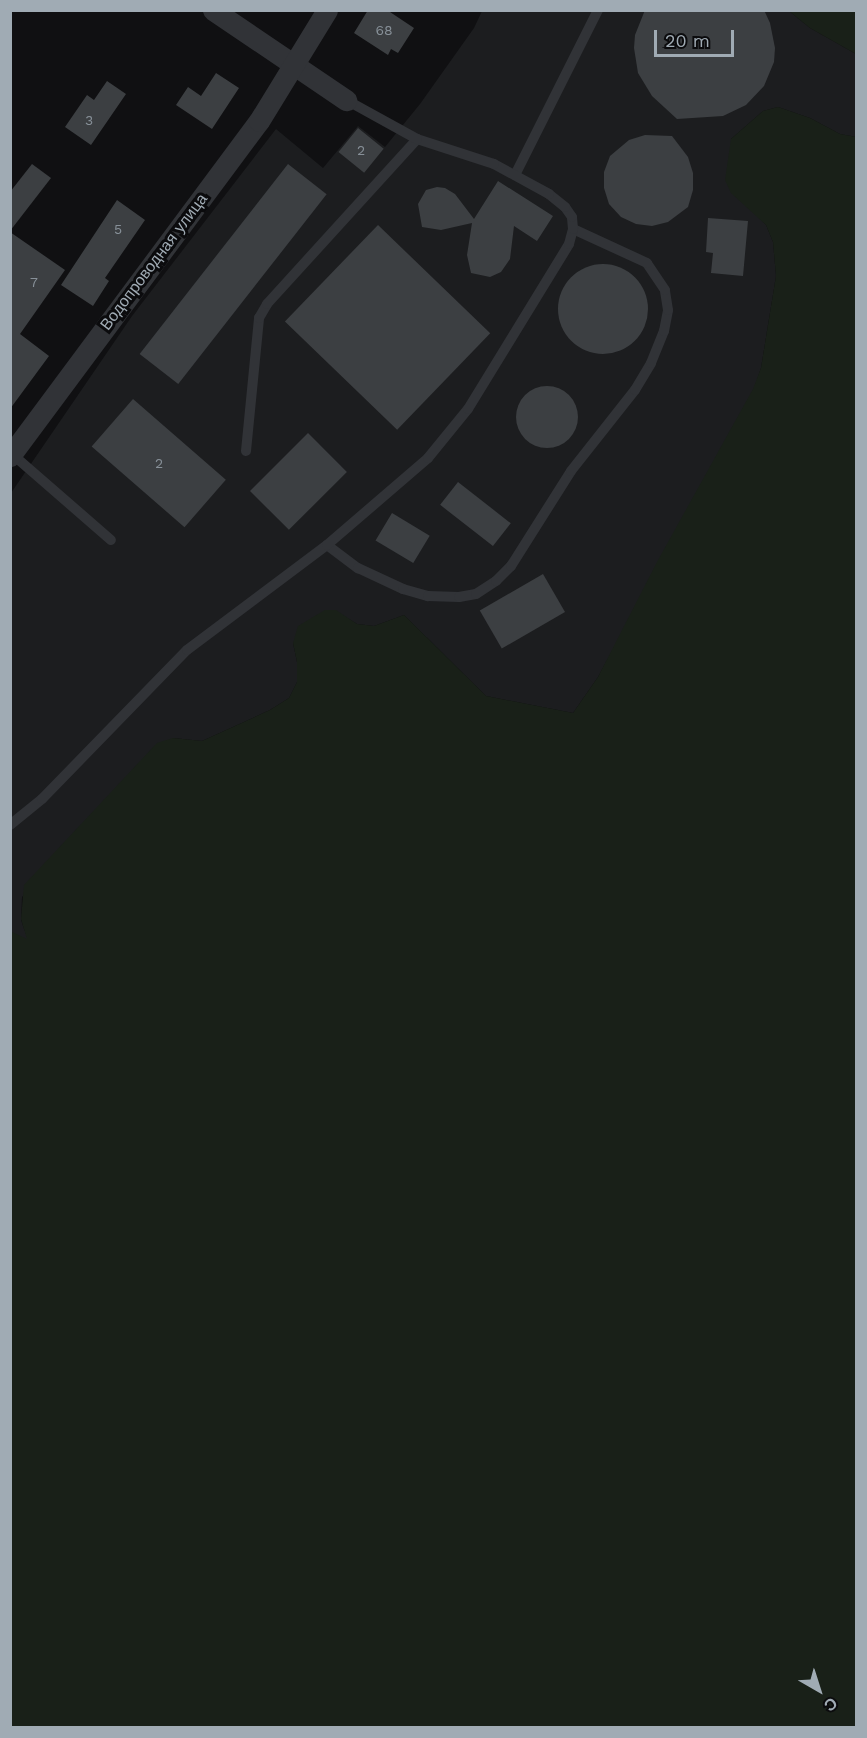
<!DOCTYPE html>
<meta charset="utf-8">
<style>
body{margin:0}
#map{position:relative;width:867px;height:1738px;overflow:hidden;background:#101012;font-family:"Work Sans",sans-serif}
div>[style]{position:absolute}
.built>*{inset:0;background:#1c1d1f}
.green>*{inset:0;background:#192018}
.building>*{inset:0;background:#3c3f42;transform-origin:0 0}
.round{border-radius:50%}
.service>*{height:10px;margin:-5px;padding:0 5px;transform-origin:5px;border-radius:5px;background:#313337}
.minor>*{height:21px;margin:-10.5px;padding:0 10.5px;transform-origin:10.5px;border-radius:10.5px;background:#313337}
span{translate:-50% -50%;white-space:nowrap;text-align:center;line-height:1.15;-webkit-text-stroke:6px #0b0b0d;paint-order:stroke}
.number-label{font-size:14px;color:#879098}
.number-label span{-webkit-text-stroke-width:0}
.street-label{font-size:16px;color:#a0abb4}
.frame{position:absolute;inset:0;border:12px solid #a0abb4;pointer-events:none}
.north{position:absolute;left:789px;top:1660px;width:60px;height:60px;-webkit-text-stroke:4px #0b0b0d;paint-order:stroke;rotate:141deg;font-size:16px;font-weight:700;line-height:24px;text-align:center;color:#a0abb4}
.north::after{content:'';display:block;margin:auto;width:21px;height:27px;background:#a0abb4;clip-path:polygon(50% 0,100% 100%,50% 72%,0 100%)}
.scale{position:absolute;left:654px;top:30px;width:80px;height:27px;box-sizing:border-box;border:3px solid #a0abb4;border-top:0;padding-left:8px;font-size:18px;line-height:21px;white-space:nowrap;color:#a0abb4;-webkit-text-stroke:4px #0b0b0d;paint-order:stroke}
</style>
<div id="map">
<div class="built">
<div style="clip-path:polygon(482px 11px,789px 11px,810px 28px,856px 54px,856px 137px,840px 134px,810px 118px,778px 107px,763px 111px,731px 139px,755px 213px,766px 225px,773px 242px,776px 276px,761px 368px,754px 389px,598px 677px,573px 713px,486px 696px,404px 615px,374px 626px,357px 624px,336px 611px,293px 643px,297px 662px,297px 682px,289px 698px,270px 710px,202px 741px,173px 738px,22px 897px,21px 920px,28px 940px,11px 1209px,11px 493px,132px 316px,276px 129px,323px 168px,358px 126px,385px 147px,420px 104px,474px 28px)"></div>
</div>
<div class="green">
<div style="clip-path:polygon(789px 11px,856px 11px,856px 54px,810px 28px)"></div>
<div style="clip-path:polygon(778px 107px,810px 118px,840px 134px,856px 137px,856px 1727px,11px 1727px,10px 931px,27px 939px,21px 919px,24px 885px,157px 743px,173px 738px,202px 741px,270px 710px,289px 698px,297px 682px,297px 662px,293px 643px,298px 626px,325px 610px,336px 610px,357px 624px,374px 626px,404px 615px,486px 696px,573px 713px,598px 677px,657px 562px,753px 389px,761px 368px,776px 276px,773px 242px,766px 225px,731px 193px,725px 180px,731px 139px,763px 111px)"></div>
</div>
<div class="building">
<div style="clip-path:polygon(368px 10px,387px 10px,414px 28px,398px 53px,391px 49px,388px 55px,354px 33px)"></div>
<div style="clip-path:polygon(645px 10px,764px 10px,770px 23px,775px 48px,774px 62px,764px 86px,746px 105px,723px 116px,677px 119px,652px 96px,638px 73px,634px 48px,635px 35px)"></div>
<div style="clip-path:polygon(216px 73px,239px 88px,212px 129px,176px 105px,188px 87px,201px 96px)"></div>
<div style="clip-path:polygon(107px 81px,126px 94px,91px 145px,65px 127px,87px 95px,94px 100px)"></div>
<div style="left:358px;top:128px;width:33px;height:31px;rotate:39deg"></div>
<div style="clip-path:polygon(645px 135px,672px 136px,688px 157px,693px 173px,693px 190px,688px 207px,668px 222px,652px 226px,636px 224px,621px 217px,609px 204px,604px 188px,604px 172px,610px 156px,629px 140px)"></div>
<div style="clip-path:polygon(32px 164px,51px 178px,10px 231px,10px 192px)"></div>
<div style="left:288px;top:164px;width:49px;height:241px;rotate:38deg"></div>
<div style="clip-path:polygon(498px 181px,553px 216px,537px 241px,514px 226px,510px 259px,501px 272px,490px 277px,471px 273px,467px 255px,472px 223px,441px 230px,422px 227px,418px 204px,426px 190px,437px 187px,445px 188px,455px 194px,474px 219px)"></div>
<div style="clip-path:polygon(117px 200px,145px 220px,105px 278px,109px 281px,93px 306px,61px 285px)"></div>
<div style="clip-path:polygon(708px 218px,748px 221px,743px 276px,711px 273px,713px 253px,706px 252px)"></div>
<div style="left:378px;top:225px;width:156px;height:134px;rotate:44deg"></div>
<div style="clip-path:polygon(10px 232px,65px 270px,20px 334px,49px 356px,10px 409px)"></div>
<div class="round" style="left:558px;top:264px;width:90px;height:90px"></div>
<div class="round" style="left:516px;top:386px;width:62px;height:62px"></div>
<div style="left:133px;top:399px;width:123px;height:63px;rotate:41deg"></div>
<div style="left:308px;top:433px;width:55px;height:82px;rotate:45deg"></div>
<div style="left:458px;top:482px;width:67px;height:29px;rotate:38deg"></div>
<div style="left:392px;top:513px;width:44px;height:32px;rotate:31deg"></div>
<div style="left:543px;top:574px;width:44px;height:73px;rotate:60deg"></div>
</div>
<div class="service">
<div style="left:515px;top:175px;width:185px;rotate:-63.3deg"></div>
<div style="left:246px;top:451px;width:134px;rotate:-84.4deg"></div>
<div style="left:259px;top:318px;width:16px;rotate:-60deg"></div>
<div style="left:267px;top:304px;width:223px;rotate:-47.7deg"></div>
<div style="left:12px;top:454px;width:131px;rotate:41deg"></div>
<div style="left:327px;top:545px;width:39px;rotate:37deg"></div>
<div style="left:358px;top:568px;width:50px;rotate:25deg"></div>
<div style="left:403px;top:589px;width:26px;rotate:16deg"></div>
<div style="left:428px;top:596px;width:31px;rotate:2deg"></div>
<div style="left:459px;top:597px;width:17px;rotate:-10deg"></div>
<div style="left:476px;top:594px;width:24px;rotate:-33deg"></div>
<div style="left:496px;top:581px;width:21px;rotate:-45deg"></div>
<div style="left:511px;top:566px;width:112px;rotate:-57.7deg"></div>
<div style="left:571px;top:471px;width:103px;rotate:-51.7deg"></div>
<div style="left:635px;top:390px;width:31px;rotate:-59deg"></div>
<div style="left:651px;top:363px;width:35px;rotate:-68deg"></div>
<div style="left:664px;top:331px;width:21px;rotate:-79deg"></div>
<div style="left:668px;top:310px;width:20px;rotate:-99deg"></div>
<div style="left:665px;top:290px;width:32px;rotate:-124deg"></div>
<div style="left:647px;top:263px;width:81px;rotate:-155.3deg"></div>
<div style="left:10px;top:825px;width:41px;rotate:-39.1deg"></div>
<div style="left:42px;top:799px;width:208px;rotate:-45.8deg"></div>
<div style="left:187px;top:650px;width:175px;rotate:-36.9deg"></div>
<div style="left:327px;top:545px;width:133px;rotate:-40.7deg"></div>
<div style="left:428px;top:458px;width:63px;rotate:-50.8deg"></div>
<div style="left:468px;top:409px;width:193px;rotate:-58.5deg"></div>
<div style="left:569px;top:244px;width:16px;rotate:-75deg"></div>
<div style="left:573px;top:229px;width:12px;rotate:-95deg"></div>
<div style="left:572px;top:217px;width:12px;rotate:-125deg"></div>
<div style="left:565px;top:207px;width:21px;rotate:-141deg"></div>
<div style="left:549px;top:194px;width:63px;rotate:-151.4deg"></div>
<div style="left:494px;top:164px;width:81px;rotate:-162deg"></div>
<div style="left:417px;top:139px;width:81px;rotate:-151.2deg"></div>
</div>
<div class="minor">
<div style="left:213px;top:10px;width:161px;rotate:34.1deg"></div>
<div style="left:10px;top:456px;width:417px;rotate:-53.4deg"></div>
<div style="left:259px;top:121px;width:130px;rotate:-58.5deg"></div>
</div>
<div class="number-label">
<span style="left:384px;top:30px">68</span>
<span style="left:89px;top:120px">3</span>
<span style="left:361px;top:150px">2</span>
<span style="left:118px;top:229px">5</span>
<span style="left:34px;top:282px">7</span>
<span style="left:159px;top:463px">2</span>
</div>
<div class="street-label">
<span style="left:154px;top:262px;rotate:-53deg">Водопроводная улица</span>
</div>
<div class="frame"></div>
<div class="north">С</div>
<div class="scale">20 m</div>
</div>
